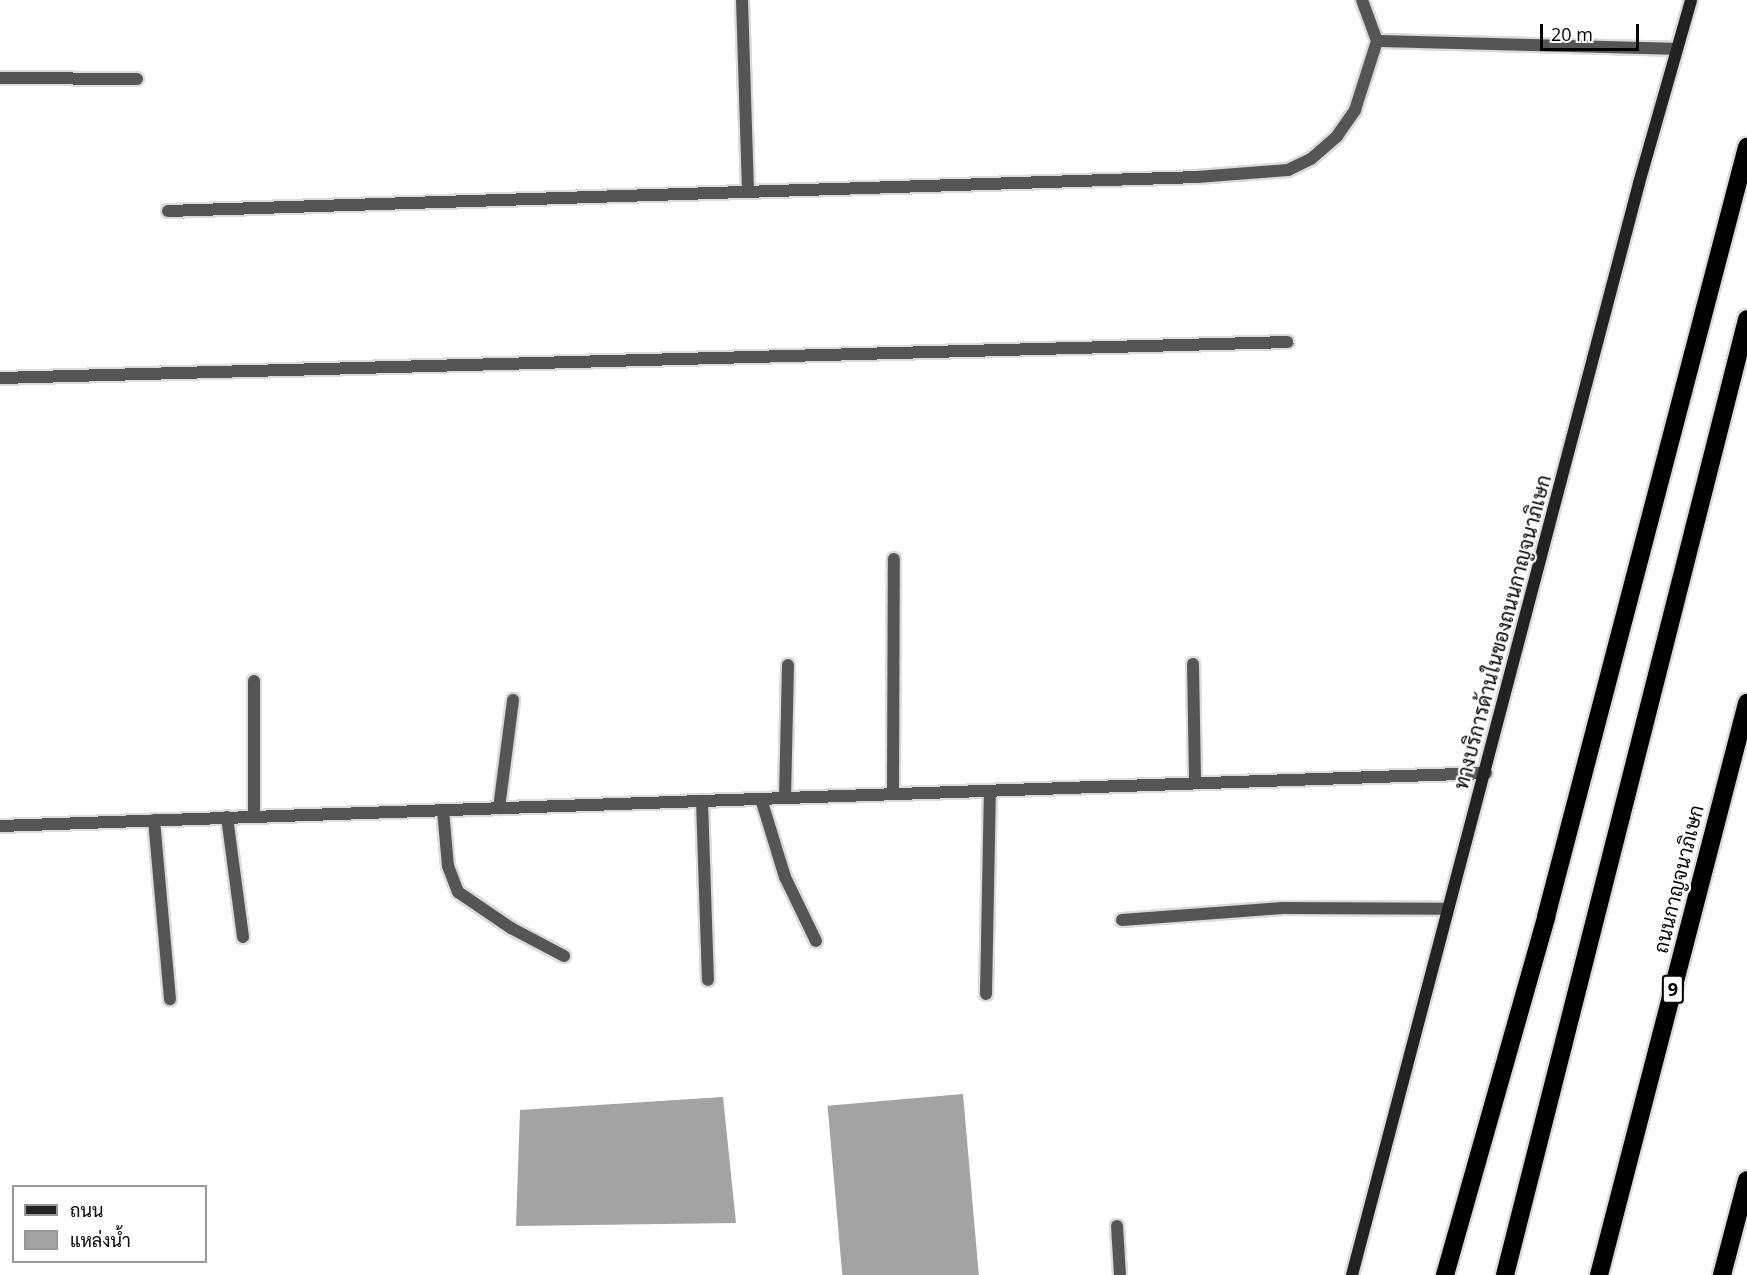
<!DOCTYPE html>
<meta charset="utf-8">
<style>
body{margin:0}
#map{position:relative;width:1747px;height:1275px;overflow:hidden;background:#fff;font-family:"Open Sans",Sarabun,sans-serif}
div>[style]{position:absolute}
.water>*{inset:0;background:#a3a3a3;transform-origin:0 0}
.roads{filter:drop-shadow(2px 0 #dbdbdb) drop-shadow(-2px 0 #dbdbdb) drop-shadow(0 2px #dbdbdb) drop-shadow(0 -2px #dbdbdb)}
.lane>*{height:12px;margin:-6px;padding:0 6px;transform-origin:6px;border-radius:6px;background:#555}
.street>*{height:12px;margin:-6px;padding:0 6px;transform-origin:6px;border-radius:6px;background:#555}
.secondary>*{height:12px;margin:-6px;padding:0 6px;transform-origin:6px;border-radius:6px;background:#222}
.highway>*{height:18px;margin:-9px;padding:0 9px;transform-origin:9px;border-radius:9px;background:#000}
span{translate:-50% -50%;white-space:nowrap;text-align:center;line-height:1.15;-webkit-text-stroke:4.5px #fff;paint-order:stroke}
.shield-label span{padding:2px 4px;background:#fff;border:2px solid;border-radius:4px;-webkit-text-stroke-width:0}
.shield-label{font-size:18px;color:#000;font-weight:700}
.street-label{font-size:20px;color:#000}
.legend{position:absolute;left:12px;top:1185px;width:195px;height:78px;box-sizing:border-box;background:#fff;border:2px solid #999;margin:0;padding:8px 10px;list-style:none;font-size:18px;color:#000}
.legend li{display:flex;align-items:center;gap:12px;height:30px}
.legend b{width:30px;border:2px solid #999}
.scale{position:absolute;left:1540px;top:24px;width:99px;height:27px;box-sizing:border-box;border:3px solid #000;border-top:0;padding-left:8px;font-size:18px;line-height:21px;white-space:nowrap;color:#000;-webkit-text-stroke:4px #fff;paint-order:stroke}
</style>
<div id="map">
<div class="water">
<div style="left:963px;top:1094px;width:182px;height:136px;rotate:85deg"></div>
<div style="clip-path:polygon(723px 1097px,736px 1223px,516px 1226px,520px 1110px)"></div>
</div>
<div class="roads">
<div class="lane">
<div style="left:742px;top:0;width:191px;rotate:88.2deg"></div>
<div style="left:1362px;top:0;width:44px;rotate:69.9deg"></div>
<div style="left:168px;top:211px;width:1030px;rotate:-1.89deg"></div>
<div style="left:1197px;top:177px;width:91px;rotate:-4.4deg"></div>
<div style="left:1288px;top:170px;width:25px;rotate:-26deg"></div>
<div style="left:1311px;top:159px;width:35px;rotate:-41deg"></div>
<div style="left:1337px;top:136px;width:32px;rotate:-55deg"></div>
<div style="left:1355px;top:110px;width:72px;rotate:-72.3deg"></div>
<div style="left:1377px;top:41px;width:298px;rotate:1.5deg"></div>
<div style="left:1193px;top:664px;width:119px;rotate:89deg"></div>
<div style="left:254px;top:681px;width:135px;rotate:90deg"></div>
<div style="left:893px;top:794px;width:235px;rotate:-89.8deg"></div>
<div style="left:785px;top:798px;width:133px;rotate:-88.7deg"></div>
<div style="left:761px;top:799px;width:82px;rotate:72.9deg"></div>
<div style="left:785px;top:877px;width:71px;rotate:64.2deg"></div>
<div style="left:702px;top:801px;width:179px;rotate:88.1deg"></div>
<div style="left:499px;top:808px;width:109px;rotate:-82.6deg"></div>
<div style="left:443px;top:810px;width:56px;rotate:84.9deg"></div>
<div style="left:448px;top:866px;width:28px;rotate:69deg"></div>
<div style="left:458px;top:892px;width:64px;rotate:34.2deg"></div>
<div style="left:511px;top:928px;width:60px;rotate:27.8deg"></div>
<div style="left:227px;top:817px;width:121px;rotate:82.4deg"></div>
<div style="left:154px;top:820px;width:180px;rotate:84.9deg"></div>
<div style="left:1122px;top:920px;width:161px;rotate:-4.3deg"></div>
<div style="left:1283px;top:908px;width:164px;rotate:0.3deg"></div>
<div style="left:986px;top:994px;width:203px;rotate:-88.9deg"></div>
<div style="left:1117px;top:1226px;width:49px;rotate:86.5deg"></div>
</div>
<div class="street">
<div style="left:0;top:78px;width:137px;rotate:0.4deg"></div>
<div style="left:0;top:378px;width:1288px;rotate:-1.6deg"></div>
<div style="left:0;top:826px;width:1487px;rotate:-2.04deg"></div>
</div>
<div class="secondary">
<div style="left:1352px;top:1275px;width:1129px;rotate:-75.27deg"></div>
<div style="left:1639px;top:183px;width:190px;rotate:-74.1deg"></div>
</div>
<div class="highway">
<div style="left:1445px;top:1275px;width:372px;rotate:-74.2deg"></div>
<div style="left:1546px;top:917px;width:796px;rotate:-75.37deg"></div>
<div style="left:1505px;top:1275px;width:986px;rotate:-75.79deg"></div>
<div style="left:1599px;top:1275px;width:591px;rotate:-75.49deg"></div>
<div style="left:1722px;top:1275px;width:98px;rotate:-75.3deg"></div>
</div>
</div>
<div class="shield-label">
<span style="left:1673px;top:989px">9</span>
</div>
<div class="street-label">
<span style="left:1502px;top:632px;rotate:-75deg">ทางบริการด้านในของถนนกาญจนาภิเษก</span>
<span style="left:1678px;top:879px;rotate:-76deg">ถนนกาญจนาภิเษก</span>
</div>
<ul class="legend">
<li><b style="height:8px;background:#222"></b>ถนน</li>
<li><b style="height:16px;background:#a3a3a3"></b>แหล่งน้ำ</li>
</ul>
<div class="scale">20 m</div>
</div>
